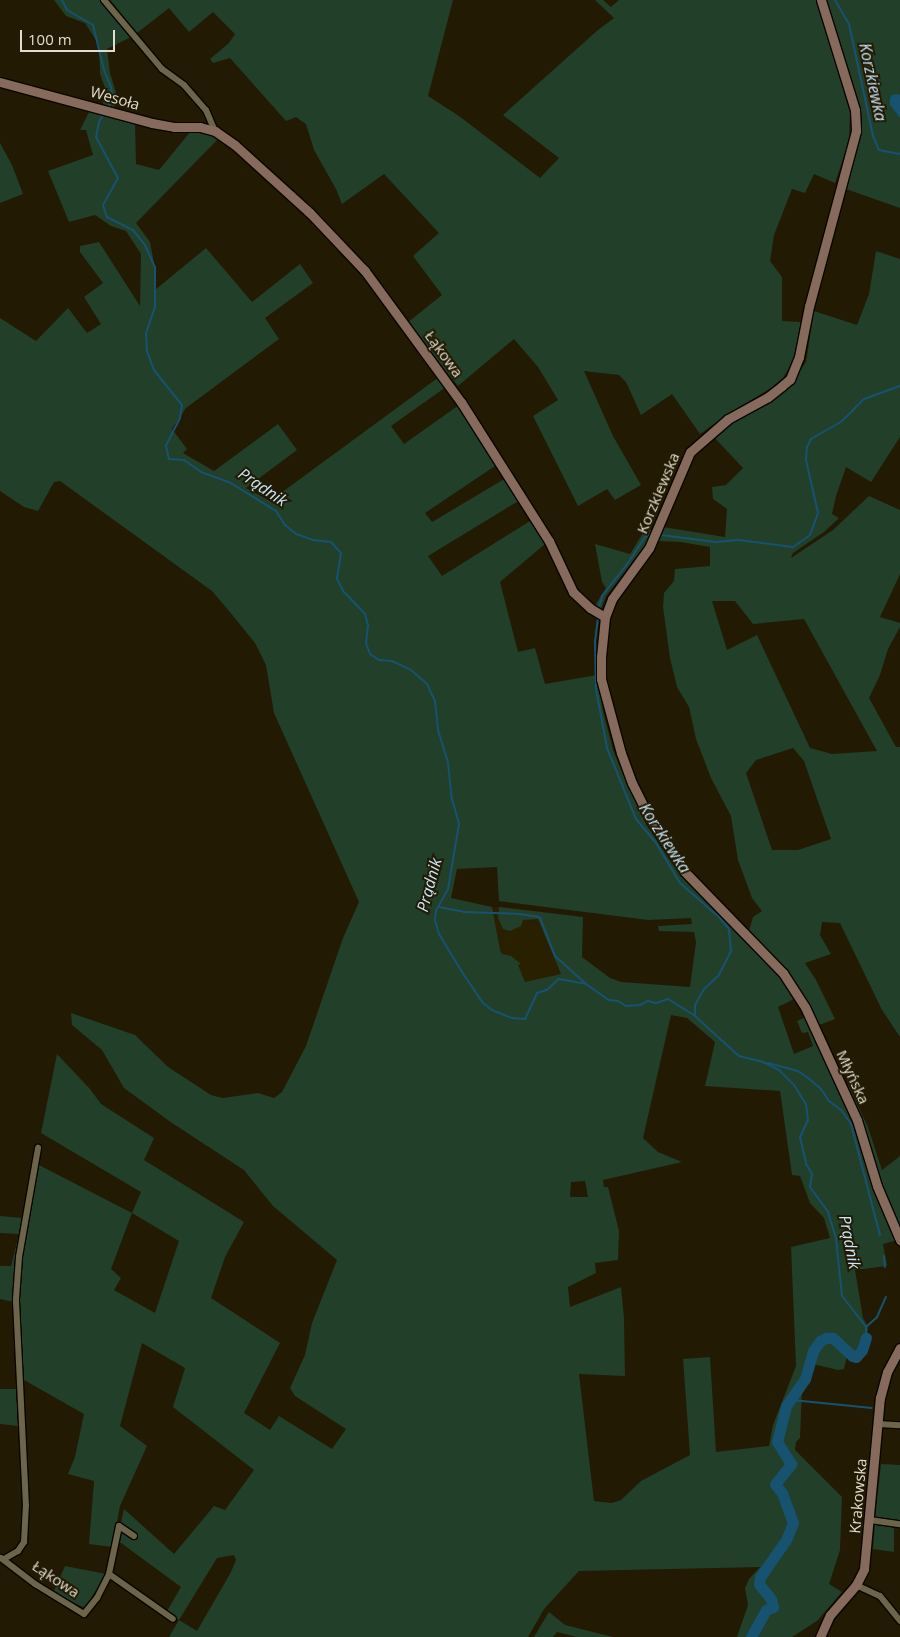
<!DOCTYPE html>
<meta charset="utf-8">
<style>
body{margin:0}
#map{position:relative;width:900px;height:1637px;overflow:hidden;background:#221a03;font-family:"Open Sans",sans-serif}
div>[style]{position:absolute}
.built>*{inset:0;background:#292000}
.green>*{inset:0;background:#223f29}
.water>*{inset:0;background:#175271}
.stream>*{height:2px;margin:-1px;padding:0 1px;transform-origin:1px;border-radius:1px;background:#175271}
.river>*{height:11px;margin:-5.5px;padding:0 5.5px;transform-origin:5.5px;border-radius:5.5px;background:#175271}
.roads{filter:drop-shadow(1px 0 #0b0500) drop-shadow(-1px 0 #0b0500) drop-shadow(0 1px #0b0500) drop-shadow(0 -1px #0b0500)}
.street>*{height:6px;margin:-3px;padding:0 3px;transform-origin:3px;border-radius:3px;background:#6d654a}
.secondary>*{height:9px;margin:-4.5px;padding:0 4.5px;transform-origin:4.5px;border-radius:4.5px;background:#866b5c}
span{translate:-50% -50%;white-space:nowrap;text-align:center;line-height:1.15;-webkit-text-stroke:4px #221a03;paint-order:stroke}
.street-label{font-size:15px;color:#e1dccd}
.water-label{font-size:16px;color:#c8e7fc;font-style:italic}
.scale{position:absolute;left:20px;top:30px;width:95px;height:22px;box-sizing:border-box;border:2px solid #e1dccd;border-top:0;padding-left:6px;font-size:15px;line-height:18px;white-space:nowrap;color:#e1dccd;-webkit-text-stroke:4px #221a03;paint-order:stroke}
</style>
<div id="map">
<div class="built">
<div style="clip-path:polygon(492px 907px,499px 907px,498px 918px,538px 919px,561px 974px,514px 985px,483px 976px)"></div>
</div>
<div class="green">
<div style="clip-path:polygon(54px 0,102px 0,133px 36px,107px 49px,110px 73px,117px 96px,114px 108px,103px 104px,105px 88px,100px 74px,99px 45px,85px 23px,66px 16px)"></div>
<div style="clip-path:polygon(110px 0,453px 0,428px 96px,459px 116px,540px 178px,559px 158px,503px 115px,598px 30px,614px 18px,595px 0,603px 0,611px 7px,619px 0,818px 0,850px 113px,849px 141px,835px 183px,814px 174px,805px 193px,792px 189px,774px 235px,770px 261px,782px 277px,782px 321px,801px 322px,794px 359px,783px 378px,771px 388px,728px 414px,700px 434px,672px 394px,641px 415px,626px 382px,619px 375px,584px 371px,613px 436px,641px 485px,615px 500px,607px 489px,578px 506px,533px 416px,558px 400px,538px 367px,514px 339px,458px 386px,407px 323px,442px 295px,413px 256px,439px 233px,384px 174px,342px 204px,336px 189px,314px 150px,306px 124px,296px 117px,286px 121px,230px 58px,213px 63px,210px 59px,229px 43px,235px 34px,213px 12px,189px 32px,169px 8px,137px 33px)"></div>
<div style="clip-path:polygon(825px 0,900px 0,900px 208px,843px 188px,859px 128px)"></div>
<div style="clip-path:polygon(evenodd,91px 108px,135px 122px,136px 164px,159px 170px,191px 131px,206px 132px,220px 137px,136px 223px,150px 242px,155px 268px,155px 290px,206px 248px,252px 302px,300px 264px,313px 283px,265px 318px,279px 339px,186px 408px,172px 429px,187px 449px,183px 453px,214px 471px,278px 424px,297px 450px,246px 488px,270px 501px,439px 377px,446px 387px,391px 426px,404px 444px,459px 405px,498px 464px,425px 513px,432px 522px,506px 478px,520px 500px,428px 556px,442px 576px,530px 521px,545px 544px,500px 582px,518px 652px,535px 648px,545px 684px,597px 675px,603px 711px,613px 750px,630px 791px,674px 865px,781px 973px,796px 998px,778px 1007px,794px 1054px,813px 1046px,808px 1032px,802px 1033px,797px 1021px,806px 1017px,836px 1080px,859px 1135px,897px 1240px,883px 1244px,887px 1266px,855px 1270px,863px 1318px,868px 1327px,867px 1342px,862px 1356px,856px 1361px,847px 1356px,844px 1369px,838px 1370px,813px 1364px,802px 1389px,800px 1438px,796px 1442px,795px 1450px,842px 1497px,840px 1550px,829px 1584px,842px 1592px,817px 1621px,792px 1637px,737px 1637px,748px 1605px,745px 1588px,749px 1579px,760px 1567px,579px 1571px,544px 1609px,528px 1637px,169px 1637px,179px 1620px,167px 1611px,181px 1587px,117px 1540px,124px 1509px,174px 1554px,214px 1506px,225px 1510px,254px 1470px,173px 1407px,185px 1368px,142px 1343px,120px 1426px,147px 1446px,120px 1506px,112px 1547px,89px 1544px,94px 1481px,68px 1474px,75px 1457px,84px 1414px,24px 1380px,16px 1380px,14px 1302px,0 1299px,0 1266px,11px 1266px,19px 1234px,0 1233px,0 1216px,23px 1218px,33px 1162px,132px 1213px,141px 1192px,41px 1133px,57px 1054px,90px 1089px,101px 1104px,154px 1138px,144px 1160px,244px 1222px,225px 1257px,211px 1298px,280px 1343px,244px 1413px,270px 1430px,279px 1416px,332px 1449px,346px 1429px,295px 1396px,290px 1388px,305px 1355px,312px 1323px,337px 1260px,273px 1206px,244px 1170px,172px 1123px,124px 1088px,102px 1050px,72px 1025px,71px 1013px,135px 1035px,168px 1067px,211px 1095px,223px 1098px,258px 1093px,274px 1098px,282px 1092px,306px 1046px,343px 938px,359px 902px,274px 713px,266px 665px,255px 643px,229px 611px,212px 591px,60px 481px,54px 482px,38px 511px,24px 507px,0 491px,0 318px,36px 341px,68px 308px,87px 333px,101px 324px,84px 297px,103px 283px,80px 252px,80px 246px,99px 242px,140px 306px,141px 254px,126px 231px,111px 226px,95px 215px,69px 222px,48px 171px,93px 155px,86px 130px,80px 130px,91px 108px,497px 867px,499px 901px,648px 920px,691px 918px,692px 924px,658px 926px,659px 931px,694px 932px,696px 942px,690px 987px,621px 982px,610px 978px,582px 957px,583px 917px,499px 907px,498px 918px,503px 929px,510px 931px,521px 926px,523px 920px,538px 919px,561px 974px,525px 982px,518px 965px,521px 964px,511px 956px,502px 954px,500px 950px,492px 907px,451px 898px,457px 869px,497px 867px,91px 108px,671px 1015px,687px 1018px,715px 1042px,705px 1086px,780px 1091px,792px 1175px,800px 1176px,810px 1203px,824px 1218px,830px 1238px,791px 1247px,796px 1366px,773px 1425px,769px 1446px,716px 1452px,710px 1357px,683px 1359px,690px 1455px,641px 1481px,621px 1500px,612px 1503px,594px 1501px,579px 1374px,625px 1376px,624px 1318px,621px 1287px,570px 1307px,568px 1287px,596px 1273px,595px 1263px,618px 1260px,619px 1231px,608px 1187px,604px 1187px,603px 1180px,682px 1162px,658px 1152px,643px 1138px,671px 1015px,91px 108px,585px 1181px,588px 1197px,570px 1197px,571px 1182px,585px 1181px,91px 108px,132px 1213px,179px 1241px,155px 1313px,114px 1290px,121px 1278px,111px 1269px,132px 1213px,91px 108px,234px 1555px,236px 1560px,231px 1572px,197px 1631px,179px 1620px,217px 1558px,234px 1555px)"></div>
<div style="clip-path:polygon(0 143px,12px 165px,23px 194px,0 203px)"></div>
<div style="clip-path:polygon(evenodd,876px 251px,900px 259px,900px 437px,871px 482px,846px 467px,836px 496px,832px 514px,839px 518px,824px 532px,793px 553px,791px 558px,833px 530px,869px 496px,900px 510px,900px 574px,880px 617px,900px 623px,900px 627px,888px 649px,880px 675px,869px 698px,896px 747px,900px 747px,900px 1037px,882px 1010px,840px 923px,822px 922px,820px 935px,831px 954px,805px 963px,816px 980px,835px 1019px,819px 1025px,807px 1001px,787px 972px,749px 931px,753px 917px,762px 911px,752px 898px,738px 860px,731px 816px,711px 778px,696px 739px,689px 707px,677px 687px,670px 658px,663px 607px,664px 593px,674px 581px,675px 569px,710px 566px,710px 547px,681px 542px,658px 541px,663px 527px,725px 537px,727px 509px,713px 499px,712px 487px,726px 485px,743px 468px,712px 435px,777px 395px,794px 380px,806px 362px,814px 311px,857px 325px,869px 294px,876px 251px,712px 601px,735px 601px,753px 624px,804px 619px,877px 751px,832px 754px,810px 748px,757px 635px,727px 650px,712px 601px,876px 251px,793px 748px,804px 761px,831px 839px,798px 850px,772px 850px,746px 773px,756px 760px,793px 748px)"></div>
<div style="clip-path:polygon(645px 530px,652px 530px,646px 544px,606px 596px,601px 609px,594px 607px,606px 588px,602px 582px,595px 544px,630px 554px)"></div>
<div style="clip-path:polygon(848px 1085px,868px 1127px,882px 1170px,900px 1156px,900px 1231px,882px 1188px,865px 1128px,846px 1086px)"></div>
<div style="clip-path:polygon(0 1389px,16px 1389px,18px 1426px,0 1424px)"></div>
<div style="clip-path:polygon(881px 1464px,900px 1465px,900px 1522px,875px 1519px)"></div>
<div style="clip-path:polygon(875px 1523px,894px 1526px,894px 1552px,873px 1549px)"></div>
<div style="clip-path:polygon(65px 1566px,106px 1574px,85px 1608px,53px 1593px)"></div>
<div style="clip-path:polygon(549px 1612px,565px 1625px,613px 1637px,577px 1637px,557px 1632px,553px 1637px,534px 1637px)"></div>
</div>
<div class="water">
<div style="clip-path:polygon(897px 94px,900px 95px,900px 118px,890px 105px,890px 98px,892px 95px)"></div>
</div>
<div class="stream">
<div style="left:62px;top:0;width:11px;rotate:63deg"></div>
<div style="left:67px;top:10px;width:30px;rotate:30deg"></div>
<div style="left:93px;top:25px;width:46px;rotate:76.3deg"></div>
<div style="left:104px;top:70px;width:18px;rotate:68deg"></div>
<div style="left:111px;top:87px;width:12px;rotate:81deg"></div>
<div style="left:113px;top:99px;width:9px;rotate:122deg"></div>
<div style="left:835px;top:0;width:28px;rotate:60deg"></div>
<div style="left:849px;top:24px;width:115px;rotate:77.9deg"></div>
<div style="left:873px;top:136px;width:15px;rotate:67deg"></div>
<div style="left:879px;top:150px;width:21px;rotate:11deg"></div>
<div style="left:104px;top:113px;width:10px;rotate:119deg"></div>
<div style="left:99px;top:122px;width:15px;rotate:101deg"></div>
<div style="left:96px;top:137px;width:47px;rotate:61.8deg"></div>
<div style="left:118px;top:178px;width:31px;rotate:119deg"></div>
<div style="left:103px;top:205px;width:13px;rotate:72deg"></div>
<div style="left:107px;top:217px;width:29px;rotate:27deg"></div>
<div style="left:133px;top:230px;width:19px;rotate:51deg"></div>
<div style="left:145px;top:245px;width:24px;rotate:66deg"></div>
<div style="left:155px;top:267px;width:40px;rotate:90deg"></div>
<div style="left:155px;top:307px;width:28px;rotate:109deg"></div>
<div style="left:146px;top:333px;width:18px;rotate:87deg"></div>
<div style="left:147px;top:351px;width:20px;rotate:70deg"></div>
<div style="left:154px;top:370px;width:45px;rotate:51.3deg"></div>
<div style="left:182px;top:405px;width:13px;rotate:99deg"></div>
<div style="left:180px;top:418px;width:31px;rotate:117deg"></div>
<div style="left:166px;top:446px;width:13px;rotate:77deg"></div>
<div style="left:169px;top:459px;width:15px;rotate:4deg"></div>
<div style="left:184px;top:460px;width:21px;rotate:35deg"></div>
<div style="left:201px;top:472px;width:30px;rotate:20deg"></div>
<div style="left:229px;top:482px;width:55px;rotate:31.7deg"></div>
<div style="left:276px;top:511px;width:17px;rotate:57deg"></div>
<div style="left:285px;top:525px;width:14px;rotate:39deg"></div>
<div style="left:296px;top:534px;width:18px;rotate:19deg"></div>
<div style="left:313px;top:540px;width:18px;rotate:6deg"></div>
<div style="left:331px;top:542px;width:15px;rotate:48deg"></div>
<div style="left:341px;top:553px;width:26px;rotate:99deg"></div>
<div style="left:337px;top:579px;width:13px;rotate:63deg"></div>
<div style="left:343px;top:591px;width:32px;rotate:46deg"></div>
<div style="left:365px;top:614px;width:11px;rotate:75deg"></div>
<div style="left:368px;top:625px;width:18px;rotate:96deg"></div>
<div style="left:366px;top:643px;width:12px;rotate:70deg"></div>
<div style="left:370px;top:654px;width:11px;rotate:34deg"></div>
<div style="left:379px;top:660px;width:13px;rotate:4deg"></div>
<div style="left:392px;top:661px;width:21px;rotate:25deg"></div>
<div style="left:411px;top:670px;width:21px;rotate:41deg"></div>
<div style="left:427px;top:684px;width:19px;rotate:65deg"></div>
<div style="left:435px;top:701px;width:29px;rotate:84deg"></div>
<div style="left:438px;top:730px;width:34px;rotate:73deg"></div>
<div style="left:448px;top:763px;width:36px;rotate:84deg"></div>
<div style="left:452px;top:799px;width:26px;rotate:74deg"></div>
<div style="left:459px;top:824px;width:66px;rotate:99.6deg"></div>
<div style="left:448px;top:889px;width:25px;rotate:119deg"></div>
<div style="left:436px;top:911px;width:9px;rotate:96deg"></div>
<div style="left:435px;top:920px;width:15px;rotate:74deg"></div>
<div style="left:439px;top:934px;width:44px;rotate:58.8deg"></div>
<div style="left:462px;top:972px;width:36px;rotate:56deg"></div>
<div style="left:482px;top:1002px;width:13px;rotate:39deg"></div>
<div style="left:492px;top:1010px;width:22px;rotate:22deg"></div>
<div style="left:512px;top:1018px;width:13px;rotate:4deg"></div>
<div style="left:525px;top:1019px;width:29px;rotate:-65deg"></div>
<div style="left:537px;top:993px;width:10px;rotate:-17deg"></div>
<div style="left:547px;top:990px;width:16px;rotate:-43deg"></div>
<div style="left:559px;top:979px;width:27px;rotate:10deg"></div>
<div style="left:586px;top:984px;width:28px;rotate:35deg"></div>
<div style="left:609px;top:1000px;width:9px;rotate:6deg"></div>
<div style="left:618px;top:1001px;width:9px;rotate:32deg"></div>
<div style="left:626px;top:1006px;width:14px;rotate:-4deg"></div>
<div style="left:640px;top:1005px;width:9px;rotate:-27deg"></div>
<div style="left:648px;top:1001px;width:8px;rotate:14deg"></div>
<div style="left:656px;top:1003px;width:13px;rotate:-18deg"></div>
<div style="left:668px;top:999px;width:32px;rotate:32deg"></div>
<div style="left:695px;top:1016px;width:59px;rotate:42.3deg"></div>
<div style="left:739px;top:1056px;width:25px;rotate:14deg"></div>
<div style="left:763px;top:1062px;width:18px;rotate:27deg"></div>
<div style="left:779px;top:1070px;width:21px;rotate:45deg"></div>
<div style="left:794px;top:1085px;width:22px;rotate:58deg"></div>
<div style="left:806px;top:1104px;width:16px;rotate:83deg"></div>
<div style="left:808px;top:1120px;width:19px;rotate:115deg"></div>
<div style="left:800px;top:1137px;width:28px;rotate:77deg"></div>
<div style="left:806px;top:1164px;width:12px;rotate:59deg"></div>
<div style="left:812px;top:1174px;width:13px;rotate:99deg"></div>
<div style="left:810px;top:1187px;width:31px;rotate:54deg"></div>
<div style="left:828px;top:1212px;width:28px;rotate:73deg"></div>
<div style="left:836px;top:1239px;width:57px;rotate:84deg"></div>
<div style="left:842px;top:1296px;width:39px;rotate:52deg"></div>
<div style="left:866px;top:1327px;width:11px;rotate:90deg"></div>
<div style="left:661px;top:535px;width:55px;rotate:7.3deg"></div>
<div style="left:716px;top:542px;width:23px;rotate:-5deg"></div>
<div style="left:739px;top:540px;width:54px;rotate:7.4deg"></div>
<div style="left:793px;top:547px;width:21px;rotate:-35deg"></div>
<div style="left:810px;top:535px;width:23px;rotate:-70deg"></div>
<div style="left:818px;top:513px;width:54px;rotate:-102.8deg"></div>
<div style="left:806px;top:460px;width:13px;rotate:-86deg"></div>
<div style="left:807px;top:447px;width:9px;rotate:-63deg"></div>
<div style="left:811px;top:439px;width:36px;rotate:-30deg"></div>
<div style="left:842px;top:421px;width:31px;rotate:-45deg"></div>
<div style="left:864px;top:399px;width:38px;rotate:-20deg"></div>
<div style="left:599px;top:608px;width:12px;rotate:-76deg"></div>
<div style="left:602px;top:596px;width:42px;rotate:-51.8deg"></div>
<div style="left:628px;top:563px;width:31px;rotate:-57deg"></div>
<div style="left:645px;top:537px;width:7px;rotate:-27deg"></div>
<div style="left:598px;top:617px;width:25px;rotate:97deg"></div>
<div style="left:595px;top:642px;width:47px;rotate:88.8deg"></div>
<div style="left:596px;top:689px;width:60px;rotate:79.4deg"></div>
<div style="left:607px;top:748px;width:77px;rotate:67.8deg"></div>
<div style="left:636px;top:819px;width:31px;rotate:50deg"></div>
<div style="left:656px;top:843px;width:47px;rotate:59deg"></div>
<div style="left:680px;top:883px;width:52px;rotate:41.1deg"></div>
<div style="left:719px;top:917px;width:16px;rotate:50deg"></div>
<div style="left:729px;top:929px;width:22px;rotate:85deg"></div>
<div style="left:731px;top:951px;width:28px;rotate:117deg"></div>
<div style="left:718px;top:976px;width:19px;rotate:137deg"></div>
<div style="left:704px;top:989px;width:18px;rotate:119deg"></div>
<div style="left:695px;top:1005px;width:11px;rotate:90deg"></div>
<div style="left:439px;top:907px;width:25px;rotate:11deg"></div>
<div style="left:464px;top:912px;width:56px;rotate:2deg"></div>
<div style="left:520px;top:914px;width:18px;rotate:9deg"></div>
<div style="left:538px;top:917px;width:2px;rotate:27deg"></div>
<div style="left:540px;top:918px;width:41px;rotate:68.5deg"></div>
<div style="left:555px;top:956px;width:40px;rotate:42deg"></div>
<div style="left:768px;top:1063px;width:31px;rotate:15deg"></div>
<div style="left:798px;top:1071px;width:12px;rotate:35deg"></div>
<div style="left:808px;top:1078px;width:17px;rotate:40deg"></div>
<div style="left:821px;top:1089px;width:14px;rotate:56deg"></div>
<div style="left:829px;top:1101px;width:15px;rotate:37deg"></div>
<div style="left:841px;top:1110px;width:17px;rotate:54deg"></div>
<div style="left:851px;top:1124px;width:115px;rotate:75.4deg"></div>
<div style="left:884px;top:1256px;width:11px;rotate:85deg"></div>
<div style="left:866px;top:1327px;width:15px;rotate:-42deg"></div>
<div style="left:877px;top:1317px;width:22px;rotate:-66deg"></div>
<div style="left:792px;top:1400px;width:80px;rotate:5.7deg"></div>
<div style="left:884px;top:1415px;width:6px;rotate:-90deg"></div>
</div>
<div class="river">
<div style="left:751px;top:1637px;width:31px;rotate:-61deg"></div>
<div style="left:766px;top:1610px;width:8px;rotate:-23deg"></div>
<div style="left:773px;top:1607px;width:8px;rotate:-104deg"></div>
<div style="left:771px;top:1599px;width:19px;rotate:-129deg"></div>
<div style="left:759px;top:1584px;width:7px;rotate:-82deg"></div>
<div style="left:760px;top:1577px;width:45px;rotate:-54.9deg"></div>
<div style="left:786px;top:1540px;width:18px;rotate:-68deg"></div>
<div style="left:793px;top:1523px;width:32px;rotate:-110deg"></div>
<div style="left:782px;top:1493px;width:11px;rotate:-128deg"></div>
<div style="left:775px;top:1484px;width:26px;rotate:-51deg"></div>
<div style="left:791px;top:1464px;width:26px;rotate:-122deg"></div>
<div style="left:777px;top:1442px;width:37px;rotate:-76deg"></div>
<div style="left:786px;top:1406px;width:33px;rotate:-55deg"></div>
<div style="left:805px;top:1379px;width:29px;rotate:-74deg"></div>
<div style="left:813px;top:1351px;width:12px;rotate:-55deg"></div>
<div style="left:820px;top:1341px;width:7px;rotate:-27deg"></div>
<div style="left:826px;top:1338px;width:7px"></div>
<div style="left:833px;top:1338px;width:26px;rotate:43deg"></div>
<div style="left:852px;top:1356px;width:4px;rotate:14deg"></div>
<div style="left:856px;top:1357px;width:9px;rotate:-49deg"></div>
<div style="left:862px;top:1350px;width:13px;rotate:-72deg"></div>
</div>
<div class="roads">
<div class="street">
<div style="left:104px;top:0;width:90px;rotate:50deg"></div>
<div style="left:162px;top:69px;width:27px;rotate:36deg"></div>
<div style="left:184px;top:85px;width:33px;rotate:49deg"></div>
<div style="left:206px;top:110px;width:23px;rotate:67deg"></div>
<div style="left:878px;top:1424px;width:22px;rotate:3deg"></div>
<div style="left:870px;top:1520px;width:30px;rotate:8deg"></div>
<div style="left:1px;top:1558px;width:43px;rotate:37.4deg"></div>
<div style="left:35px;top:1584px;width:57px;rotate:31.5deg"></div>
<div style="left:84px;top:1614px;width:21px;rotate:-51deg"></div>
<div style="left:97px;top:1598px;width:27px;rotate:-63deg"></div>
<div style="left:109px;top:1574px;width:49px;rotate:-78.2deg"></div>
<div style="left:119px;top:1526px;width:18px;rotate:34deg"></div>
<div style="left:4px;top:1559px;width:16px;rotate:-30deg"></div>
<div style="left:18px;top:1551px;width:11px;rotate:-56deg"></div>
<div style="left:24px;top:1542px;width:36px;rotate:-87deg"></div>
<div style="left:26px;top:1506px;width:207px;rotate:-92.8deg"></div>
<div style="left:16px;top:1299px;width:42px;rotate:-85.9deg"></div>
<div style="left:19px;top:1257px;width:111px;rotate:-80.1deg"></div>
<div style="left:109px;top:1574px;width:78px;rotate:35.1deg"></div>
<div style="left:856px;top:1585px;width:26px;rotate:25deg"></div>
<div style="left:880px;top:1596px;width:32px;rotate:51deg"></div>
</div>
<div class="secondary">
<div style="left:821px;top:0;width:115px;rotate:72.8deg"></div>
<div style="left:855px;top:110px;width:21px;rotate:87deg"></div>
<div style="left:856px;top:131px;width:181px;rotate:105deg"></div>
<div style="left:809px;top:306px;width:52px;rotate:101.1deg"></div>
<div style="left:799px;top:357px;width:24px;rotate:112deg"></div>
<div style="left:790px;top:379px;width:11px;rotate:139deg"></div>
<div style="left:782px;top:386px;width:18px;rotate:142deg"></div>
<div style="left:768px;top:397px;width:46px;rotate:151.2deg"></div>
<div style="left:728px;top:419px;width:50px;rotate:139deg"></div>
<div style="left:690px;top:452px;width:104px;rotate:113.1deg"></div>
<div style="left:649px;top:548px;width:63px;rotate:126deg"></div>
<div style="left:612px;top:599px;width:19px;rotate:111deg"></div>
<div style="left:605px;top:617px;width:40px;rotate:95.7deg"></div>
<div style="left:601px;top:657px;width:22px;rotate:90deg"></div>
<div style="left:601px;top:679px;width:77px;rotate:74.9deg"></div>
<div style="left:621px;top:753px;width:32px;rotate:70deg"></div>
<div style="left:632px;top:783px;width:42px;rotate:63.4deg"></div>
<div style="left:651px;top:821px;width:60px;rotate:56.6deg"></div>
<div style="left:684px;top:871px;width:142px;rotate:45.9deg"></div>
<div style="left:783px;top:973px;width:40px;rotate:57.1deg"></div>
<div style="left:805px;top:1007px;width:124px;rotate:65.3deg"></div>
<div style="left:857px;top:1120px;width:69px;rotate:73.1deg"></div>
<div style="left:877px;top:1186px;width:59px;rotate:66.9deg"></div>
<div style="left:0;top:82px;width:157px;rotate:15.1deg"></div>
<div style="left:152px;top:123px;width:22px;rotate:10deg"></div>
<div style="left:174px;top:127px;width:26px"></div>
<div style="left:200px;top:127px;width:16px;rotate:15deg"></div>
<div style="left:215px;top:131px;width:24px;rotate:35deg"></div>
<div style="left:235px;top:145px;width:101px;rotate:42.2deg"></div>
<div style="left:310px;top:213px;width:80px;rotate:46.5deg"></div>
<div style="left:365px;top:271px;width:162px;rotate:53.8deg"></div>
<div style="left:461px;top:402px;width:165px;rotate:57.7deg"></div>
<div style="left:549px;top:541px;width:56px;rotate:64.8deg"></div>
<div style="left:573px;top:592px;width:23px;rotate:43deg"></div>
<div style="left:590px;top:608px;width:17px;rotate:31deg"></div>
<div style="left:820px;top:1637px;width:24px;rotate:-66deg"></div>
<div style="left:830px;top:1615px;width:40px;rotate:-49deg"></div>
<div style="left:856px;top:1585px;width:18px;rotate:-63deg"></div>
<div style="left:864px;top:1569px;width:172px;rotate:-84.7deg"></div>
<div style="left:880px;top:1398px;width:27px;rotate:-75deg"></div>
<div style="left:887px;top:1372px;width:27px;rotate:-62deg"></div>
</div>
</div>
<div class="street-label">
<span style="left:115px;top:98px;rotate:16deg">Wesoła</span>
<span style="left:444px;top:354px;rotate:54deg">Łąkowa</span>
<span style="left:658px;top:493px;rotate:-67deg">Korzkiewska</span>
<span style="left:853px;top:1077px;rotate:65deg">Młyńska</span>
<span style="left:858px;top:1496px;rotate:-85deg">Krakowska</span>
<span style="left:56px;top:1579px;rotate:34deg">Łąkowa</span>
</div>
<div class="water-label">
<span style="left:873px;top:82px;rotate:78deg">Korzkiewka</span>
<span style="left:263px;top:487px;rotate:34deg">Prądnik</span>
<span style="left:665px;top:838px;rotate:57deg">Korzkiewka</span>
<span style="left:429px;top:885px;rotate:-75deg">Prądnik</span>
<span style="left:850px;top:1242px;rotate:79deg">Prądnik</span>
</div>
<div class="scale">100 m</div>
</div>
